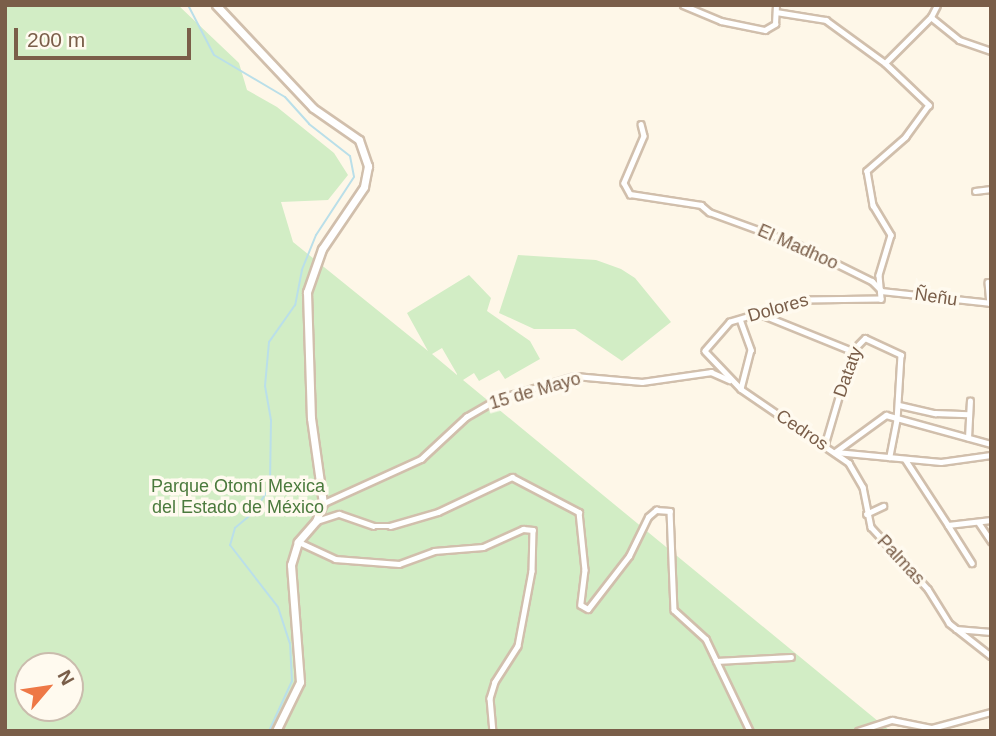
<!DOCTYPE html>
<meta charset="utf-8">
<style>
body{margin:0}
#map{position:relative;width:996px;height:736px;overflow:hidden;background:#fef7e8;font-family:Arial,sans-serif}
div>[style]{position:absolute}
.green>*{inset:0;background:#d2edc5}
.stream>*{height:2px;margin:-1px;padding:0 1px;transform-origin:1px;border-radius:1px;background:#badfe9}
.roads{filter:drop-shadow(2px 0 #d1bfac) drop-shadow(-2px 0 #d1bfac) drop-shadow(0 2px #d1bfac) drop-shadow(0 -2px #d1bfac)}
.street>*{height:4.5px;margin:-2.25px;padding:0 2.25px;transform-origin:2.25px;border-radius:2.25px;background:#fff}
.secondary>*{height:7px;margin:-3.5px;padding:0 3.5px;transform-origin:3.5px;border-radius:3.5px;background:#fff}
span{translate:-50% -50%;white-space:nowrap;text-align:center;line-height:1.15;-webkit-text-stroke:7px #fffaef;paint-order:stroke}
.street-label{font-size:18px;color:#7a5e49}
.park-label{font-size:18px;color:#4b7a3d}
.frame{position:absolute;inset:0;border:7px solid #7a5e49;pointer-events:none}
.north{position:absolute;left:14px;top:652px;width:70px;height:70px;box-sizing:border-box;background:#fffaef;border:2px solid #cabcad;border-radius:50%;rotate:61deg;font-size:19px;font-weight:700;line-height:28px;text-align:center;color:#7a5e49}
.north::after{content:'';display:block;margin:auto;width:24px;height:32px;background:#ee7846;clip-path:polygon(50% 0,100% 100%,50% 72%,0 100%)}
.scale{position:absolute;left:14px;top:28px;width:177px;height:32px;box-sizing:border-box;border:4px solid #7a5e49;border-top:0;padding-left:9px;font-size:21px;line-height:24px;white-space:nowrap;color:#7a5e49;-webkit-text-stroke:5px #fffaef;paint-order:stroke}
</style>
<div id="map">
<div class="green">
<div style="clip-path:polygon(evenodd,5px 5px,178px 5px,239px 63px,247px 90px,277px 107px,334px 153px,348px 175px,328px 200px,281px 202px,293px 242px,428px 351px,407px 313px,469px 275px,491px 298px,487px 311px,530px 341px,540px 359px,505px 379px,499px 370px,479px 381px,474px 373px,463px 380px,890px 731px,5px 731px,5px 5px,442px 348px,457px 374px,457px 375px,432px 354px,442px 348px,5px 5px,28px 666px,70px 666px,70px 708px,28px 708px,28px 666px)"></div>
<div style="clip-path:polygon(518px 255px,596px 260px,621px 269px,635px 278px,671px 322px,622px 361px,575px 329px,534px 329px,499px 313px)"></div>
</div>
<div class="stream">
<div style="left:188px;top:5px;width:56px;rotate:62.5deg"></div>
<div style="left:214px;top:55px;width:82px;rotate:30.6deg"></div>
<div style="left:285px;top:97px;width:36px;rotate:48deg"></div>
<div style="left:309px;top:124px;width:52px;rotate:38deg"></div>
<div style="left:350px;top:156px;width:21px;rotate:79deg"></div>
<div style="left:354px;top:177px;width:69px;rotate:123.2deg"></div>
<div style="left:316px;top:235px;width:38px;rotate:112deg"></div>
<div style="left:302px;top:270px;width:36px;rotate:101deg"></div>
<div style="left:295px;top:305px;width:45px;rotate:125.1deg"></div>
<div style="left:269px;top:342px;width:44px;rotate:95.2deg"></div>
<div style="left:265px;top:386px;width:35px;rotate:80deg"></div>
<div style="left:271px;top:420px;width:67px;rotate:90.9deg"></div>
<div style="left:270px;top:487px;width:30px;rotate:123deg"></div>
<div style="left:254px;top:512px;width:25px;rotate:140deg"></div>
<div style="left:235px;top:528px;width:18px;rotate:106deg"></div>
<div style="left:230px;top:545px;width:78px;rotate:52.3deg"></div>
<div style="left:278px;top:607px;width:38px;rotate:72deg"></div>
<div style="left:290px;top:643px;width:38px;rotate:87deg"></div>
<div style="left:292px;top:681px;width:55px;rotate:114.7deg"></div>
</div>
<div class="roads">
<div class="street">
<div style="left:683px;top:5px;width:41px;rotate:22.8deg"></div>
<div style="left:721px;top:21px;width:45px;rotate:11.6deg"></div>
<div style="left:765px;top:30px;width:12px;rotate:-31deg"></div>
<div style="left:775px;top:24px;width:19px;rotate:-87deg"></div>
<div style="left:776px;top:12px;width:51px;rotate:9.1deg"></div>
<div style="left:826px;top:20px;width:73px;rotate:36.1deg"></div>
<div style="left:885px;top:63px;width:61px;rotate:43.7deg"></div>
<div style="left:929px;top:105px;width:39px;rotate:126deg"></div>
<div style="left:906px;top:137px;width:52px;rotate:138.9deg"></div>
<div style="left:867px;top:171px;width:35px;rotate:80deg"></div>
<div style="left:873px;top:205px;width:35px;rotate:59deg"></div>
<div style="left:891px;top:235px;width:42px;rotate:106.7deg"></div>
<div style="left:879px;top:275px;width:24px;rotate:85deg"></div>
<div style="left:881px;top:299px;width:76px;rotate:179.2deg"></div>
<div style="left:805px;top:300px;width:78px;rotate:163.7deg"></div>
<div style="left:730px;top:322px;width:38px;rotate:131deg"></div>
<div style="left:705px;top:351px;width:52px;rotate:46.5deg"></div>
<div style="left:741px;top:389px;width:131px;rotate:34.4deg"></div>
<div style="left:849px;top:463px;width:28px;rotate:60deg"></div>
<div style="left:863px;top:487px;width:41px;rotate:78.7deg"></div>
<div style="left:871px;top:527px;width:84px;rotate:47.4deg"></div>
<div style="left:928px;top:589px;width:40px;rotate:58deg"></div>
<div style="left:949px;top:623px;width:53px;rotate:38.2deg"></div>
<div style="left:931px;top:17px;width:36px;rotate:39deg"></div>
<div style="left:959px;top:40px;width:34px;rotate:19deg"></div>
<div style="left:885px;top:63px;width:65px;rotate:-45deg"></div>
<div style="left:931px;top:17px;width:13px;rotate:-63deg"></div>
<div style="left:641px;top:124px;width:12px;rotate:76deg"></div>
<div style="left:644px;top:136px;width:51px;rotate:113.1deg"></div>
<div style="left:624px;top:183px;width:13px;rotate:61deg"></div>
<div style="left:630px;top:194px;width:72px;rotate:8.8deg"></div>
<div style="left:701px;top:205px;width:11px;rotate:41deg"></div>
<div style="left:709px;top:212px;width:94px;rotate:20deg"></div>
<div style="left:797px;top:244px;width:84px;rotate:26.3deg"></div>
<div style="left:872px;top:281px;width:13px;rotate:45deg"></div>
<div style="left:975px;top:191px;width:16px;rotate:-7deg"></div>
<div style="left:988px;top:282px;width:21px;rotate:85deg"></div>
<div style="left:881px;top:291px;width:111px;rotate:6.2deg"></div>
<div style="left:763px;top:315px;width:96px;rotate:22deg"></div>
<div style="left:740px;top:319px;width:33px;rotate:70deg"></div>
<div style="left:751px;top:350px;width:40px;rotate:104.4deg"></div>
<div style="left:899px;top:405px;width:37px;rotate:13deg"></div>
<div style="left:935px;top:413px;width:33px;rotate:2deg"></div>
<div style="left:968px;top:438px;width:37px;rotate:-87deg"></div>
<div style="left:824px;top:447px;width:100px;rotate:-73.7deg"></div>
<div style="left:852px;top:351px;width:18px;rotate:-45deg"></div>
<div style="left:865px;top:338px;width:40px;rotate:25deg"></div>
<div style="left:901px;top:355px;width:65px;rotate:93.5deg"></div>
<div style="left:897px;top:420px;width:38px;rotate:101deg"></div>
<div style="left:835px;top:452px;width:63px;rotate:-36deg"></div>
<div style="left:886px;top:415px;width:109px;rotate:15.4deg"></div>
<div style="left:836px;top:452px;width:105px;rotate:5.4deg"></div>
<div style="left:941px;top:462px;width:50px;rotate:-8deg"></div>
<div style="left:905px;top:459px;width:79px;rotate:56.9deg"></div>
<div style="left:948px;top:525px;width:43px;rotate:-6.6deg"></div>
<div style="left:324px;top:503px;width:107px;rotate:-24.4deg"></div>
<div style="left:421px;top:459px;width:62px;rotate:-43deg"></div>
<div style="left:466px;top:417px;width:36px;rotate:-30deg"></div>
<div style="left:497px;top:399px;width:81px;rotate:-16.4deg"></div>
<div style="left:575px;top:376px;width:67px;rotate:5.1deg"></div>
<div style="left:642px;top:382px;width:70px;rotate:-8.2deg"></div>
<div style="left:711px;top:372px;width:20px;rotate:24deg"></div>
<div style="left:866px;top:514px;width:19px;rotate:-25deg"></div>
<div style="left:317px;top:521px;width:23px;rotate:-18deg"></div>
<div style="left:339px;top:514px;width:36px;rotate:19deg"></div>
<div style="left:373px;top:526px;width:17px"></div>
<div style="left:390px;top:526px;width:50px;rotate:-16.3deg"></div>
<div style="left:438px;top:512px;width:82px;rotate:-25.3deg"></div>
<div style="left:512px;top:477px;width:76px;rotate:27.6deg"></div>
<div style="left:579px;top:512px;width:58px;rotate:84.1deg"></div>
<div style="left:585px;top:570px;width:35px;rotate:97deg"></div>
<div style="left:581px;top:605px;width:8px;rotate:30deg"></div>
<div style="left:588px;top:609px;width:67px;rotate:-52.3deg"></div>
<div style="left:629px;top:556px;width:43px;rotate:-64deg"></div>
<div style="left:648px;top:517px;width:11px;rotate:-41deg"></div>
<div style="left:656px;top:510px;width:14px;rotate:4deg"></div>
<div style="left:670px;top:511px;width:99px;rotate:87.7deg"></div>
<div style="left:674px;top:610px;width:43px;rotate:42.2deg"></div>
<div style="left:706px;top:639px;width:102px;rotate:64.4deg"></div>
<div style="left:979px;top:523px;width:22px;rotate:56deg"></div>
<div style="left:948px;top:525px;width:45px;rotate:57.7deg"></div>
<div style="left:299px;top:542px;width:40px;rotate:25deg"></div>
<div style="left:335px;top:559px;width:64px;rotate:4.5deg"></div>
<div style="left:399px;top:564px;width:37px;rotate:-20deg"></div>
<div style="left:434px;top:551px;width:49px;rotate:-4.7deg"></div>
<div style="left:483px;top:547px;width:44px;rotate:-24.2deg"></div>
<div style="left:523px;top:529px;width:10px;rotate:6deg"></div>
<div style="left:533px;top:530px;width:41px;rotate:91.4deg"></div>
<div style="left:532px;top:571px;width:76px;rotate:100.6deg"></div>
<div style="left:518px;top:646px;width:43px;rotate:122.6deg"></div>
<div style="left:495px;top:682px;width:17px;rotate:107deg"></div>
<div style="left:490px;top:698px;width:33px;rotate:85deg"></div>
<div style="left:956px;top:629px;width:35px;rotate:5deg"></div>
<div style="left:716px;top:661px;width:75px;rotate:-3.1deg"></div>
<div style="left:858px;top:731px;width:36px;rotate:-18deg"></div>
<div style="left:892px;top:720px;width:41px;rotate:11.3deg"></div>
<div style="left:932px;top:728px;width:61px;rotate:-15.2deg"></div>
</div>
<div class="secondary">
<div style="left:216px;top:5px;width:141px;rotate:46.7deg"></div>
<div style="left:313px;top:108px;width:56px;rotate:34.8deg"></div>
<div style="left:359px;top:140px;width:28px;rotate:71deg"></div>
<div style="left:368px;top:166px;width:21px;rotate:101deg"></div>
<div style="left:364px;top:187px;width:75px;rotate:124.1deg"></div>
<div style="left:322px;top:249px;width:46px;rotate:109.2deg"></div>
<div style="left:307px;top:292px;width:126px;rotate:88.2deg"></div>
<div style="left:311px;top:418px;width:86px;rotate:82deg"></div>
<div style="left:323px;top:503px;width:19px;rotate:111deg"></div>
<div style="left:316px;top:521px;width:28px;rotate:131deg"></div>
<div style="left:298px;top:542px;width:24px;rotate:107deg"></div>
<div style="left:291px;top:565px;width:117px;rotate:85.6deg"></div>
<div style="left:300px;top:682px;width:55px;rotate:116.1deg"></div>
</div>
</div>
<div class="street-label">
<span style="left:798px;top:247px;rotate:24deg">El Madhoo</span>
<span style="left:936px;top:297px;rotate:8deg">Ñeñu</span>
<span style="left:778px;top:308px;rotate:-16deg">Dolores</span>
<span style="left:848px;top:372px;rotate:-70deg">Dataty</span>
<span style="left:535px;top:391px;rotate:-16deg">15 de Mayo</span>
<span style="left:802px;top:430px;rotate:34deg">Cedros</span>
<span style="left:901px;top:560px;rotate:47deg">Palmas</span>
</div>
<div class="park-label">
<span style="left:238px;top:497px">Parque Otomí Mexica<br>del Estado de México</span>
</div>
<div class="frame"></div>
<div class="north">N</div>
<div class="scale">200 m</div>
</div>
